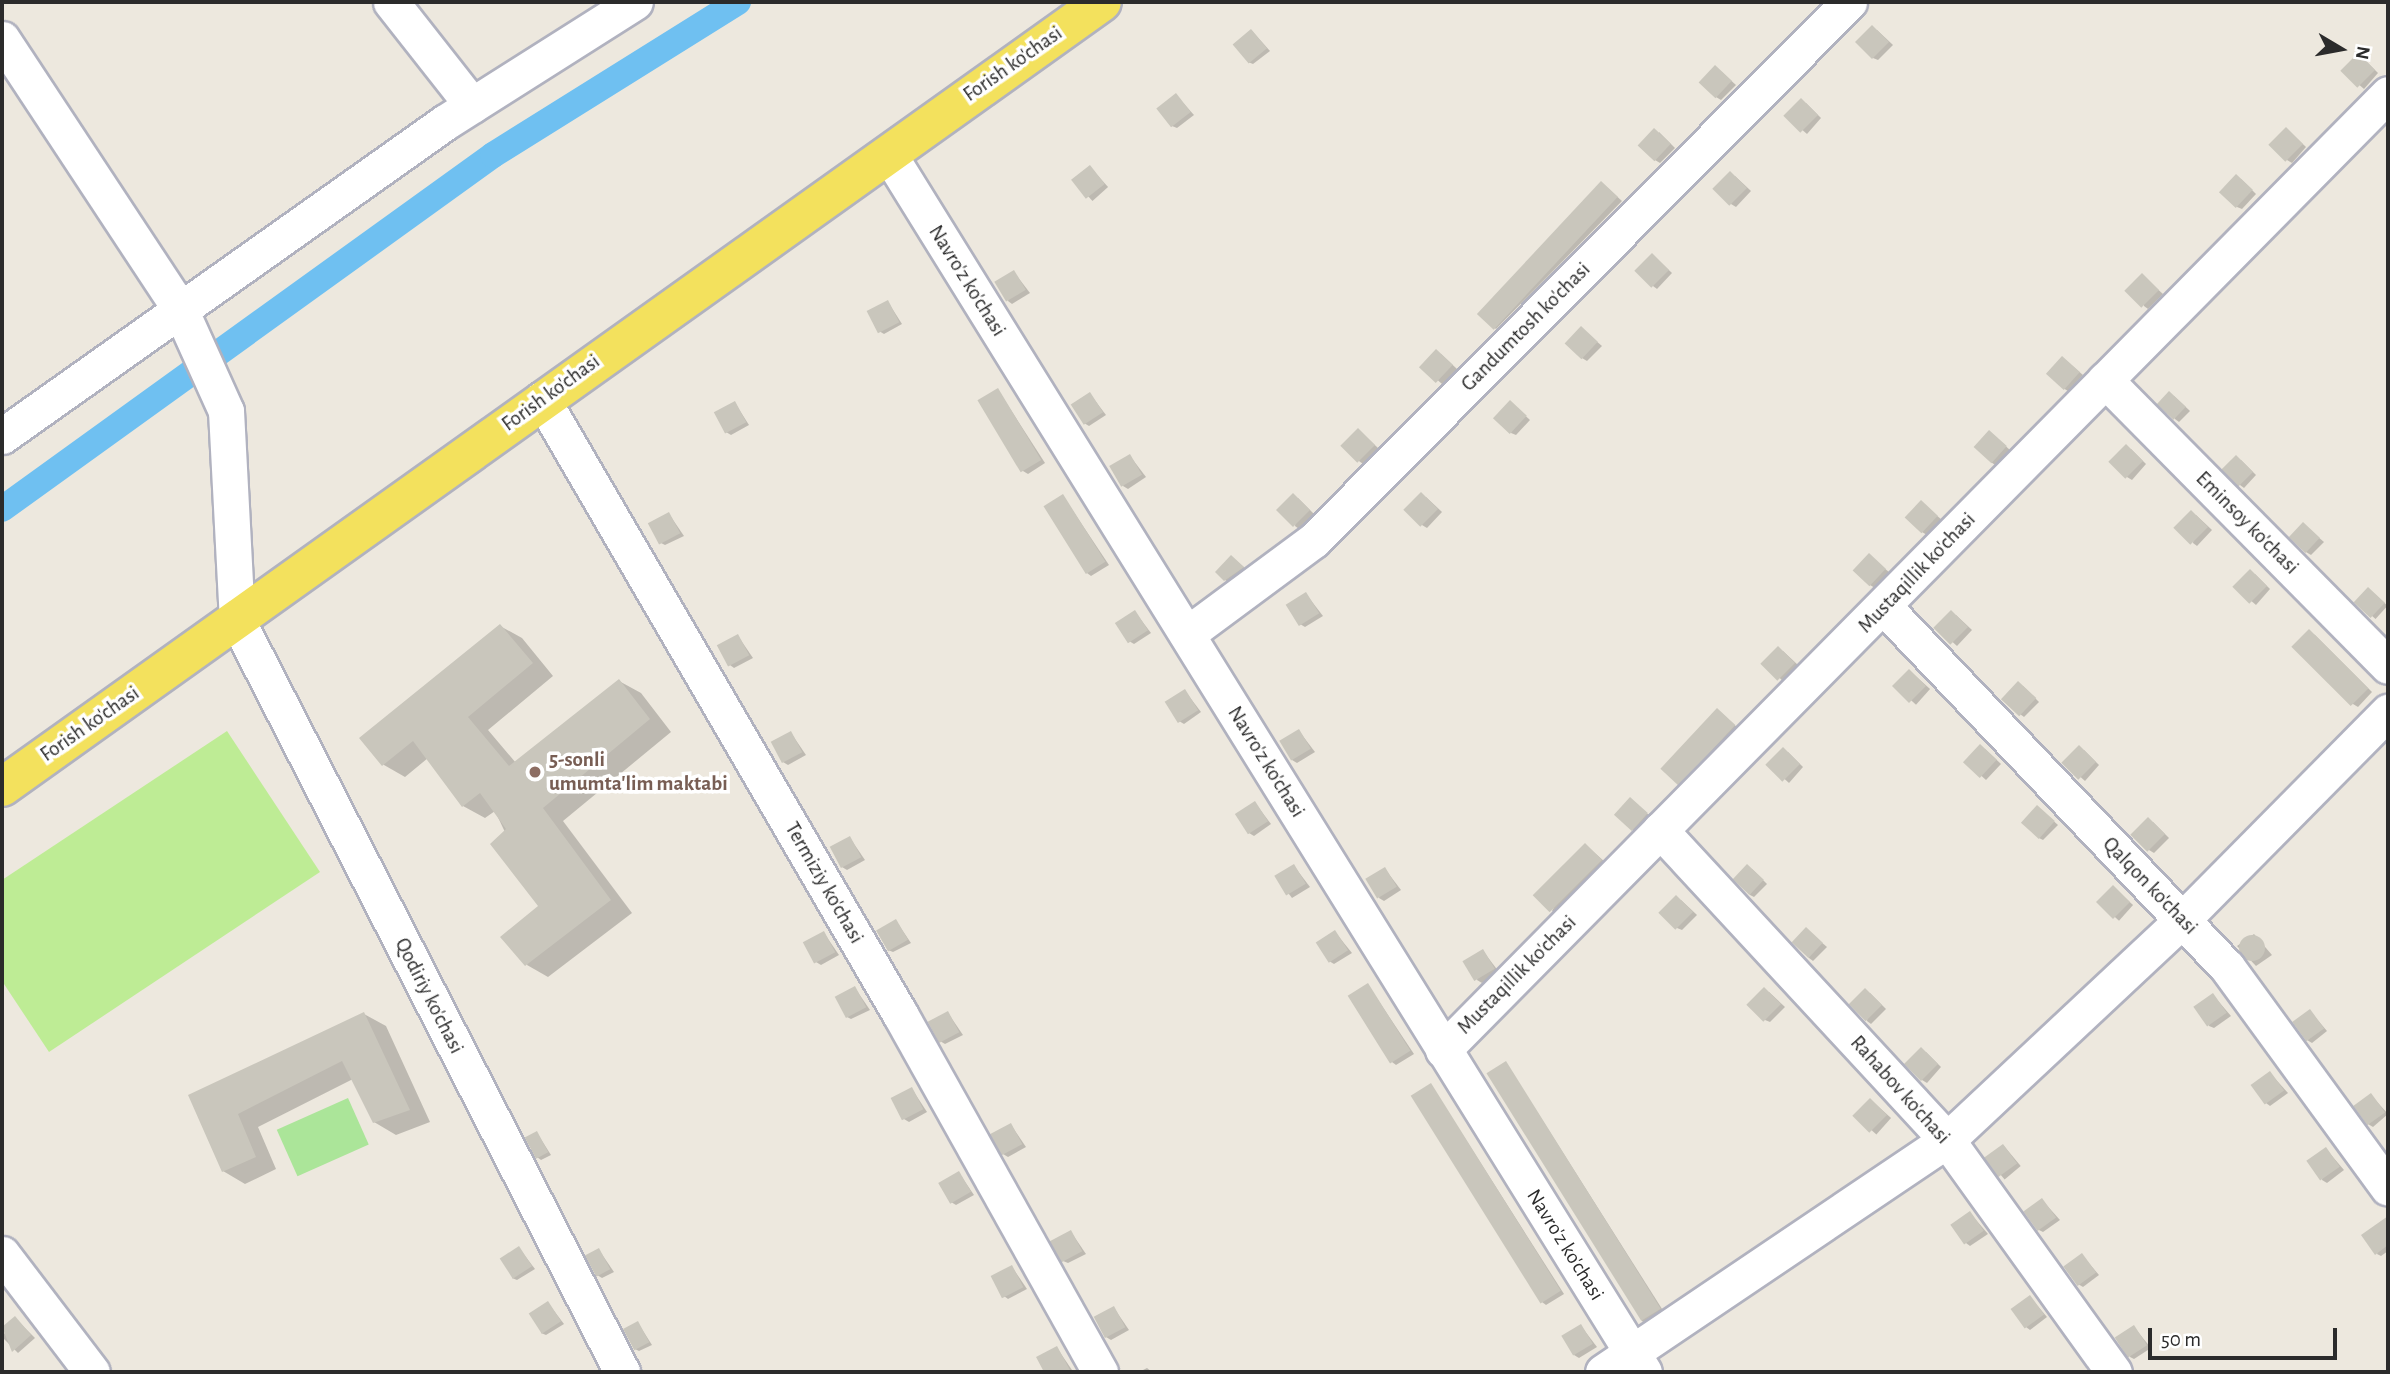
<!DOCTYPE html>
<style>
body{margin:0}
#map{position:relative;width:2390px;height:1374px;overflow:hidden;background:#ede8de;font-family:"Alegreya Sans",sans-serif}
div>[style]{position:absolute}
.green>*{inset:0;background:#abe599;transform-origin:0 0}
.pitch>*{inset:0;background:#beec95}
.shadow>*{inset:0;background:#0003;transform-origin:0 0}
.canal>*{height:26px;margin:-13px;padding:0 13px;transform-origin:13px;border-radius:13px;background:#6fc0f1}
.building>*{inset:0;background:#c9c6bc;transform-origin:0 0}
.round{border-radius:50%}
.roads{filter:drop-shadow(2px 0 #b1b2bf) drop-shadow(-2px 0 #b1b2bf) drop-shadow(0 2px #b1b2bf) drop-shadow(0 -2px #b1b2bf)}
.minor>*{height:35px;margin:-17.5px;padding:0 17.5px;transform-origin:17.5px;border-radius:17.5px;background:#fff}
.major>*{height:38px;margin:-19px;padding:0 19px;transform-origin:19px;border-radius:19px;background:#f3e15d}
.dots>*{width:19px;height:19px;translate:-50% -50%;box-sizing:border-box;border:4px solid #fff;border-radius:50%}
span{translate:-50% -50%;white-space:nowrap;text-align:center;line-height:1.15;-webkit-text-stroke:7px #fff;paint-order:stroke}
.street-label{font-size:21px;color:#2b2b2b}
.education-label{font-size:21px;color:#785e54;font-weight:700}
.left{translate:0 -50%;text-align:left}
.frame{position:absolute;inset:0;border:4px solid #2b2b2b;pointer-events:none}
.north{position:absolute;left:2306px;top:14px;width:70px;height:70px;-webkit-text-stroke:5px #fff;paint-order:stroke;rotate:100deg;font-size:19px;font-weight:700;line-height:28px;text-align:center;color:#2b2b2b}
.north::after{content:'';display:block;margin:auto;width:24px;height:32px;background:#2b2b2b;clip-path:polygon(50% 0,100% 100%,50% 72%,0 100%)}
.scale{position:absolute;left:2148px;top:1328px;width:189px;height:32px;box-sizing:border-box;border:4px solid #2b2b2b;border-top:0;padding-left:9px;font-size:21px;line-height:24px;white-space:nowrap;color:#2b2b2b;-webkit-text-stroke:5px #fff;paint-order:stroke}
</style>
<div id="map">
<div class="green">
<div style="left:348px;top:1098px;width:51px;height:78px;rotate:66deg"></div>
</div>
<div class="pitch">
<div style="clip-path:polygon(227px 731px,320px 872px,49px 1052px,2px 981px,2px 880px)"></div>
</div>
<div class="shadow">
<div style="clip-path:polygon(1877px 30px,1893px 45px,1878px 60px,1873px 58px)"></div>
<div style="clip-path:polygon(1252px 31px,1270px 51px,1253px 64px,1248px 62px)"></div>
<div style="clip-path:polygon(2363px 58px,2378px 73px,2364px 89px,2343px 71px)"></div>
<div style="clip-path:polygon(1716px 67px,1736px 85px,1721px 100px,1716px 97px)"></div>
<div style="clip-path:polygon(1176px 95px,1194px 115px,1177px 128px,1172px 126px)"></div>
<div style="clip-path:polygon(1806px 103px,1821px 118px,1807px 134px,1786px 116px)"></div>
<div style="clip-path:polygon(1659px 132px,1675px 148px,1660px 163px,1655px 160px)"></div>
<div style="clip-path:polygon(2290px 132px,2306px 147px,2292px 163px,2287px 160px)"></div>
<div style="left:1090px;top:167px;width:27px;height:21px;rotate:48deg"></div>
<div style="clip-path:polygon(1735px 176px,1751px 191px,1736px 207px,1731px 204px)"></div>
<div style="clip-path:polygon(2241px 179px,2256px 194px,2242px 209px,2237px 207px)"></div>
<div style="clip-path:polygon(1602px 183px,1622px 201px,1496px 329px,1492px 326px)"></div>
<div style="clip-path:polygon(1656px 258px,1672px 273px,1657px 289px,1653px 286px)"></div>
<div style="clip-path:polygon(1014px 272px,1030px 293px,1012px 304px,1008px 301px)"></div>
<div style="clip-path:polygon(2143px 276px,2163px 294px,2148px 309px,2144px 306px)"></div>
<div style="clip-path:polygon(888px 302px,902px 324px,884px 334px,879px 331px)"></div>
<div style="clip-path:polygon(1581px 328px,1602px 346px,1587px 361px,1582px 358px)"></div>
<div style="clip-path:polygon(1441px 354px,1457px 369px,1442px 384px,1422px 366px)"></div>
<div style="clip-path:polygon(2063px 358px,2083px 375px,2068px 391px,2063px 388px)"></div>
<div style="clip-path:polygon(998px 390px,1045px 463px,1028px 474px,1023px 471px)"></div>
<div style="clip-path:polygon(1090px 394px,1106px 415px,1089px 426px,1084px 423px)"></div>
<div style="clip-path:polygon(2174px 396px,2190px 411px,2179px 422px,2175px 419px)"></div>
<div style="clip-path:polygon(735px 403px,749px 425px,731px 435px,726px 432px)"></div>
<div style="clip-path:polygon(1514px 405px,1530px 420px,1516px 435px,1511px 433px)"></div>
<div style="clip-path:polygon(1990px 432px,2010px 450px,1995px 465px,1991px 462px)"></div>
<div style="clip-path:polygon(1362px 433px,1378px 448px,1363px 464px,1359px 461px)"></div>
<div style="clip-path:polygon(2131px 449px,2146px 464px,2132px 480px,2127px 477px)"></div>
<div style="clip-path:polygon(1130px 456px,1146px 477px,1128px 489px,1123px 486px)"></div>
<div style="clip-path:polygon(2241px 460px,2256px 475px,2244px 488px,2240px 485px)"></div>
<div style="clip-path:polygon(1063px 496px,1109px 565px,1091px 576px,1087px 573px)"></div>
<div style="clip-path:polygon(1426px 497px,1442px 512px,1427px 528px,1422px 525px)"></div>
<div style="clip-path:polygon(1298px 498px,1314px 514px,1299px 529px,1295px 526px)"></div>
<div style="clip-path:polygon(1921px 502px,1942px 520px,1927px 535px,1922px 532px)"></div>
<div style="clip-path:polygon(669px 514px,684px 536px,665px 545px,661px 543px)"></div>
<div style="clip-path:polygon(2196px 515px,2212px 530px,2197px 546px,2193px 543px)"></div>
<div style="clip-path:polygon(2303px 524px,2324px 542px,2311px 555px,2306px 552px)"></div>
<div style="clip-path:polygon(1869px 555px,1890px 573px,1875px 588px,1870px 585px)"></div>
<div style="clip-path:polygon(1232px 557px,1247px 570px,1230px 583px,1225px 580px)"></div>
<div style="clip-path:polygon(2255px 574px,2270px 589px,2256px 605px,2235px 587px)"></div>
<div style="left:2369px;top:589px;width:25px;height:18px;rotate:42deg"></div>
<div style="clip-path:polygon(1306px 594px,1323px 616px,1305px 627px,1300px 624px)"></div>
<div style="clip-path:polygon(1135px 612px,1151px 633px,1134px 644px,1129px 641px)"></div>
<div style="clip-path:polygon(1956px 615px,1972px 630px,1957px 646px,1937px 628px)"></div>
<div style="clip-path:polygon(500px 626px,522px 638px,553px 676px,488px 730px,516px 763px,619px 681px,641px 693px,671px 732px,563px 821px,632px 913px,548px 977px,527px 965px,540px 906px,495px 811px,485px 818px,463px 806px,428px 758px,405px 777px,384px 765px,362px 738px)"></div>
<div style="clip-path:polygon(2314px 634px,2372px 692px,2358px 707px,2353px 704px)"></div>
<div style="clip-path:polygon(738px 636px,753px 658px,734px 668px,730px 665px)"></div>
<div style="clip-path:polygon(1783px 651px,1799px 666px,1784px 682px,1764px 664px)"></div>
<div style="left:1910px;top:671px;width:27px;height:21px;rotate:42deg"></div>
<div style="clip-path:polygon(2023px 686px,2039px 702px,2024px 717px,2020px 714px)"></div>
<div style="clip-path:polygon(1185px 691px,1201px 712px,1184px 724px,1179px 721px)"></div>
<div style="clip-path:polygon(1718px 710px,1738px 728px,1682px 785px,1677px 783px)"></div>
<div style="clip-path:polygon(1299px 731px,1315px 752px,1297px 763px,1292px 760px)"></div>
<div style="clip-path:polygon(791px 733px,806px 755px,788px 765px,783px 762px)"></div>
<div style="clip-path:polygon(1985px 749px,2001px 764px,1986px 780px,1966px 762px)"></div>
<div style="clip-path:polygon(2084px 750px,2099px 765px,2085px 781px,2065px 763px)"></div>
<div style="clip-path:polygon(1788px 752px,1803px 767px,1789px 783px,1769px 765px)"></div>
<div style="clip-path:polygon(1631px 799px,1651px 817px,1636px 832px,1632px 829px)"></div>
<div style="clip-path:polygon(1255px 803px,1271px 824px,1254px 836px,1249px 833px)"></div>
<div style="clip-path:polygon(2038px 807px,2058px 825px,2043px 840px,2039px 838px)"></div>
<div style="clip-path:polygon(2153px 822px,2169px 838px,2154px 853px,2149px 850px)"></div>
<div style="clip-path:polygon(850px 838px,865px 860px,847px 870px,842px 867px)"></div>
<div style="clip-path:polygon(1586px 845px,1606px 863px,1557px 914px,1552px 911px)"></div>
<div style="clip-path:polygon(1294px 866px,1310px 887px,1292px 898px,1276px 877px)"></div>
<div style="clip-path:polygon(1385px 869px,1401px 890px,1384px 901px,1379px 898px)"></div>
<div style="clip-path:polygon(1752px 869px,1767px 884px,1754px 897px,1750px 895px)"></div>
<div style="left:2113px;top:887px;width:27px;height:21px;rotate:42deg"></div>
<div style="clip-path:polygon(1681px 900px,1697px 915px,1682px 930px,1677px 928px)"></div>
<div style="clip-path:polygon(896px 921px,911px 943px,893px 952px,888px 950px)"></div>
<div style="clip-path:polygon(1806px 929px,1827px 947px,1813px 961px,1809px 958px)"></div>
<div style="clip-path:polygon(1335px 932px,1352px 953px,1334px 964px,1329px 961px)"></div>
<div style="clip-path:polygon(824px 933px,839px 955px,821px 965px,816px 962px)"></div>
<div style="clip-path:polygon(2254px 934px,2272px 955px,2256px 966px,2237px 946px)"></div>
<div style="clip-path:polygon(1483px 951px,1499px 972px,1482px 983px,1477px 980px)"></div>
<div style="clip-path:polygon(1368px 985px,1414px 1054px,1396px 1065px,1392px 1062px)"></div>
<div style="clip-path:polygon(855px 988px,870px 1010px,851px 1019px,847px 1017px)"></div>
<div style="clip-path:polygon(1769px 992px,1785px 1007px,1770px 1022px,1765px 1020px)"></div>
<div style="clip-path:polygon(1870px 993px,1886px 1009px,1871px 1024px,1867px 1021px)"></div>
<div style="clip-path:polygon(2213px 995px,2231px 1016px,2214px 1028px,2209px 1026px)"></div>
<div style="clip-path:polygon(2310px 1011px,2327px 1031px,2312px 1043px,2307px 1040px)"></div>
<div style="clip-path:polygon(948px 1013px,963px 1035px,945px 1044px,940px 1041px)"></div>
<div style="clip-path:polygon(364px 1014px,386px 1026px,430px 1122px,396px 1135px,374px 1122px,353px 1079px,258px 1127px,276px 1169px,245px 1184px,223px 1171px,191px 1096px)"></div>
<div style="clip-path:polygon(1926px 1052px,1941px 1067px,1927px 1083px,1922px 1080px)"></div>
<div style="clip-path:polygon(1506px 1063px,1664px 1312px,1646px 1324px,1642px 1321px)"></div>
<div style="clip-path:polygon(2270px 1073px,2288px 1093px,2270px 1106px,2266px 1103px)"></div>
<div style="clip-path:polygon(1431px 1085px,1564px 1294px,1546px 1305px,1542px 1302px)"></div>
<div style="clip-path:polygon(912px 1089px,927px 1112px,909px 1122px,904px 1119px)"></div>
<div style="clip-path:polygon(2371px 1095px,2388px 1114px,2373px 1127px,2368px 1124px)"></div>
<div style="left:1871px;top:1100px;width:27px;height:22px;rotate:42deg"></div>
<div style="clip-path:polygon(1011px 1125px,1026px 1147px,1008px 1157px,1003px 1154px)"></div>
<div style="clip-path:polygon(537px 1133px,551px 1155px,541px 1160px,537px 1157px)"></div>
<div style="left:2004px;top:1146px;width:26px;height:21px;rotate:50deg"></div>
<div style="clip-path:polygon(2326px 1149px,2344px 1170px,2327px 1183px,2322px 1180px)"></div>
<div style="clip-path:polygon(959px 1173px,974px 1195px,956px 1205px,951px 1202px)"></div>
<div style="clip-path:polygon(2042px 1200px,2060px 1220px,2043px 1232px,2039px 1230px)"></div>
<div style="clip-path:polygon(1970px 1213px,1988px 1234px,1970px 1246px,1966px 1243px)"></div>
<div style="clip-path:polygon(2386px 1226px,2388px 1251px,2381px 1256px,2377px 1254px)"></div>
<div style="clip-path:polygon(1071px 1232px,1086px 1254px,1068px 1263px,1063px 1261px)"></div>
<div style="clip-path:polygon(519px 1248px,535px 1269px,517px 1280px,512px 1278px)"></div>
<div style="clip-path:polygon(599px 1250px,614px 1272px,602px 1278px,597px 1275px)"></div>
<div style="clip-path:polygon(2082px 1255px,2099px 1275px,2083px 1287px,2078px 1284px)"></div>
<div style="clip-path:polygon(1012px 1267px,1027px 1289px,1008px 1299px,1004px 1296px)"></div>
<div style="clip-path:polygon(2030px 1297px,2047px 1317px,2030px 1330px,2026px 1327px)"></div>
<div style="clip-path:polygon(548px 1303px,564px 1324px,546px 1335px,541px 1333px)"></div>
<div style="clip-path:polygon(1114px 1308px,1129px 1330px,1111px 1340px,1106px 1337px)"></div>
<div style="clip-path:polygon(15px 1318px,35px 1338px,18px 1353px,2px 1337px)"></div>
<div style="clip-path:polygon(638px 1323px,652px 1345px,639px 1351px,635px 1349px)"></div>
<div style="clip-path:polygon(1581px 1326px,1597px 1347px,1579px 1358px,1574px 1355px)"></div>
<div style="clip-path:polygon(2134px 1327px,2151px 1348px,2134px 1359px,2130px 1357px)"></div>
<div style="clip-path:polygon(1057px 1348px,1072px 1370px,1046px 1372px,1039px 1358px)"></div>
<div style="clip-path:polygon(1147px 1368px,1152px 1372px,1139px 1372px)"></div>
</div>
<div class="canal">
<div style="left:2px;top:509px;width:605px;rotate:-35.79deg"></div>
<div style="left:493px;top:155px;width:289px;rotate:-32deg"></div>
</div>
<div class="building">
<div style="left:1872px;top:25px;width:24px;height:24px;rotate:45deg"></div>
<div style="left:1251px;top:29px;width:25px;height:24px;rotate:50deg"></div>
<div style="left:2358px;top:53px;width:24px;height:25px;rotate:45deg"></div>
<div style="left:1715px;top:65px;width:23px;height:24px;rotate:43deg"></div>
<div style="left:1176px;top:93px;width:24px;height:25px;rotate:52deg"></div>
<div style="left:1801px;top:98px;width:24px;height:25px;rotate:45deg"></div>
<div style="left:2286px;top:127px;width:24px;height:25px;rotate:45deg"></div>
<div style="left:1654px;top:128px;width:23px;height:24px;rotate:43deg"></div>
<div style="left:1090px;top:165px;width:24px;height:24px;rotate:52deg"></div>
<div style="left:1730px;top:171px;width:24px;height:25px;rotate:45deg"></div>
<div style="left:2236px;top:174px;width:23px;height:25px;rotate:43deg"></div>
<div style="left:1601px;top:181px;width:23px;height:182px;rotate:43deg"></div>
<div style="left:1652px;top:253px;width:24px;height:25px;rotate:45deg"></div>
<div style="left:1014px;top:270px;width:23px;height:23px;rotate:59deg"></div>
<div style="left:2142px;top:273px;width:24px;height:25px;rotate:45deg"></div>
<div style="left:888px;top:300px;width:25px;height:24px;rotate:63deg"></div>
<div style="left:1581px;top:326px;width:23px;height:24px;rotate:43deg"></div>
<div style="left:1436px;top:349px;width:23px;height:25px;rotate:43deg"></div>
<div style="left:2062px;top:356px;width:24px;height:24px;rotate:42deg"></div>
<div style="left:998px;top:388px;width:84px;height:24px;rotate:59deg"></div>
<div style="left:2169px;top:391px;width:23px;height:18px;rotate:43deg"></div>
<div style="left:1090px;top:392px;width:24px;height:23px;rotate:57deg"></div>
<div style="left:1510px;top:400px;width:23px;height:25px;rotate:43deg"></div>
<div style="left:735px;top:401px;width:24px;height:24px;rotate:62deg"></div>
<div style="left:1358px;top:428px;width:24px;height:25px;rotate:45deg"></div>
<div style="left:1989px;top:430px;width:24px;height:23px;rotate:42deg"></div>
<div style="left:2126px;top:444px;width:24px;height:25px;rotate:45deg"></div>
<div style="left:1130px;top:454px;width:24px;height:24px;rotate:60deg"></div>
<div style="left:2236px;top:455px;width:24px;height:21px;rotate:45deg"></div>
<div style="left:1421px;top:492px;width:24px;height:25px;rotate:45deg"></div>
<div style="left:1293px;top:493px;width:24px;height:24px;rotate:45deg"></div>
<div style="left:1063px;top:494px;width:80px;height:23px;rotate:58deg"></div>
<div style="left:1921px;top:500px;width:23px;height:24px;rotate:43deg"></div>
<div style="left:2191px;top:510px;width:24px;height:25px;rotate:45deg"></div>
<div style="left:669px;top:512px;width:24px;height:24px;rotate:62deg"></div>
<div style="left:2303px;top:522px;width:23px;height:21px;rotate:43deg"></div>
<div style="left:1869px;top:553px;width:23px;height:24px;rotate:43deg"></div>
<div style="clip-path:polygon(1231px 555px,1244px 567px,1224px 581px,1215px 572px)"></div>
<div style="left:2250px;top:569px;width:24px;height:25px;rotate:45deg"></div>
<div style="left:2368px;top:587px;width:23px;height:21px;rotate:43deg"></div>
<div style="left:1306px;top:592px;width:25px;height:24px;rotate:58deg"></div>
<div style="left:1135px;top:610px;width:24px;height:24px;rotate:57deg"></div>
<div style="left:1951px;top:610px;width:24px;height:25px;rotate:45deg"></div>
<div style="clip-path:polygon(500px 624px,533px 663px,468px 717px,509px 766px,619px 679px,650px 719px,543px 808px,611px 900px,525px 966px,500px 937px,538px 906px,490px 844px,506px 829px,480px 793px,462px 807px,413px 741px,382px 766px,359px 738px)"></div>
<div style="left:2309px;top:629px;width:84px;height:25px;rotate:45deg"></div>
<div style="left:738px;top:634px;width:24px;height:24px;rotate:62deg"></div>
<div style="left:1778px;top:646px;width:24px;height:25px;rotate:45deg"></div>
<div style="left:1909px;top:669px;width:24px;height:24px;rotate:45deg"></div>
<div style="left:2018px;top:681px;width:25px;height:25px;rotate:43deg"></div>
<div style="left:1185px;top:689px;width:25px;height:24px;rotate:58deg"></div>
<div style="left:1717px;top:708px;width:25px;height:83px;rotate:43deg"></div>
<div style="left:1299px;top:729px;width:23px;height:23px;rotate:59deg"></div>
<div style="left:791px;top:731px;width:24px;height:23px;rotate:62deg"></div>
<div style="left:1980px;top:744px;width:23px;height:25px;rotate:43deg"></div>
<div style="left:2079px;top:745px;width:24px;height:25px;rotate:45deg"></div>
<div style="left:1783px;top:747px;width:24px;height:25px;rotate:45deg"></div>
<div style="left:1630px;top:797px;width:24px;height:24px;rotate:42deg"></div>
<div style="left:1255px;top:801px;width:24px;height:24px;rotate:57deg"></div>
<div style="left:2037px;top:805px;width:24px;height:24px;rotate:42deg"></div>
<div style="left:2148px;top:817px;width:24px;height:25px;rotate:45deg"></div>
<div style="left:850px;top:836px;width:24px;height:23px;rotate:62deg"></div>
<div style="left:1585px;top:843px;width:24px;height:74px;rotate:45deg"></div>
<div style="left:1294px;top:864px;width:23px;height:23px;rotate:59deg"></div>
<div style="left:1747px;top:864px;width:23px;height:21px;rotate:43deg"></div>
<div style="left:1385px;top:867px;width:23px;height:23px;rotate:59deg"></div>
<div style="left:2113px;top:885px;width:24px;height:24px;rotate:45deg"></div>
<div style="left:1676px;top:895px;width:24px;height:25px;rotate:45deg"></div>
<div style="left:896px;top:919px;width:24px;height:23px;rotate:60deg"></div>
<div style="left:1806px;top:927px;width:23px;height:21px;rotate:43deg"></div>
<div style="left:1335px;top:930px;width:24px;height:23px;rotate:57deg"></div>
<div style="left:824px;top:931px;width:24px;height:24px;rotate:62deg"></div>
<div class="round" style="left:2239px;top:935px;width:26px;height:26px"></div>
<div style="left:1483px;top:949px;width:23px;height:24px;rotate:59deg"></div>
<div style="left:1368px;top:983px;width:80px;height:24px;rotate:58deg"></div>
<div style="left:855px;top:986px;width:24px;height:23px;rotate:62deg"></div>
<div style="left:1764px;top:987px;width:24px;height:25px;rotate:45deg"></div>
<div style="left:1865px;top:988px;width:24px;height:23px;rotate:45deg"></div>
<div style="left:2213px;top:993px;width:24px;height:24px;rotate:55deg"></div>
<div style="left:2310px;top:1009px;width:24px;height:22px;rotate:54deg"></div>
<div style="left:948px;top:1011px;width:24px;height:23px;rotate:62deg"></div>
<div style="clip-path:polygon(364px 1012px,410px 1110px,373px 1123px,342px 1061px,238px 1114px,256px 1157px,222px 1172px,188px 1095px)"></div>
<div style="left:1921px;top:1047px;width:24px;height:24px;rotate:45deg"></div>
<div style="left:1506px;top:1061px;width:292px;height:23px;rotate:58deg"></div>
<div style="left:2270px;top:1071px;width:24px;height:24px;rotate:54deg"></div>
<div style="left:1431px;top:1083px;width:245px;height:24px;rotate:58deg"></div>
<div style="left:912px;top:1087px;width:25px;height:24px;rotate:63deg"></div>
<div style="left:2371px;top:1093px;width:24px;height:22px;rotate:54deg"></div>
<div style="left:1870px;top:1098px;width:24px;height:25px;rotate:45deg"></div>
<div style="left:1011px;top:1123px;width:24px;height:24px;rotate:62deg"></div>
<div style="left:537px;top:1131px;width:24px;height:14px;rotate:62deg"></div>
<div style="left:2003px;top:1144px;width:24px;height:24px;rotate:54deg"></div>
<div style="left:2326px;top:1147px;width:24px;height:24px;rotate:55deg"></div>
<div style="left:959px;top:1171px;width:24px;height:24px;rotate:60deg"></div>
<div style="left:2042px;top:1198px;width:24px;height:23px;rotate:54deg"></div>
<div style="left:1970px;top:1211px;width:24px;height:24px;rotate:55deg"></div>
<div style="clip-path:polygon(2388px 1216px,2388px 1245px,2375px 1255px,2361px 1235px)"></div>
<div style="left:1071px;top:1230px;width:24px;height:24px;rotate:62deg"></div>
<div style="left:519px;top:1246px;width:24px;height:23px;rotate:57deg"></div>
<div style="left:599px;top:1248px;width:24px;height:16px;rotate:62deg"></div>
<div style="left:2082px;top:1253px;width:24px;height:23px;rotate:54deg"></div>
<div style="left:1012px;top:1265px;width:25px;height:24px;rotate:63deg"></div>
<div style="left:2030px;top:1295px;width:24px;height:24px;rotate:54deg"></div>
<div style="left:548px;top:1301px;width:24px;height:23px;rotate:57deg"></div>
<div style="left:1114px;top:1306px;width:24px;height:23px;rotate:62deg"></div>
<div style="clip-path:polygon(15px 1316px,31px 1335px,12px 1352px,2px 1327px)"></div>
<div style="left:638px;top:1321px;width:24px;height:17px;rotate:62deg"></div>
<div style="left:1581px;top:1324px;width:23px;height:23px;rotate:59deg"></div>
<div style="left:2134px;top:1325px;width:24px;height:23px;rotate:57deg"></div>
<div style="clip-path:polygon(1057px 1346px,1071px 1372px,1044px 1372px,1036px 1357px)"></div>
</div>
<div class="roads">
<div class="minor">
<div style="left:391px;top:2px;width:131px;rotate:51.8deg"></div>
<div style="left:2px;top:39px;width:323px;rotate:56.6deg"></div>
<div style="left:180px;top:309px;width:112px;rotate:65.7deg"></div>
<div style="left:226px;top:411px;width:209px;rotate:87deg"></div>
<div style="left:237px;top:620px;width:845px;rotate:62.89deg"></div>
<div style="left:888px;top:153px;width:1434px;rotate:58.19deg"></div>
<div style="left:2105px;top:380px;width:402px;rotate:45.3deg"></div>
<div style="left:542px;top:399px;width:712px;rotate:59.8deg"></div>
<div style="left:900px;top:1014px;width:410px;rotate:60.8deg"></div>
<div style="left:2px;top:436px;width:542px;rotate:-35.3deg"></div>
<div style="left:444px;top:123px;width:226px;rotate:-32.4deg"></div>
<div style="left:1884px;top:607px;width:497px;rotate:46.4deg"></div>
<div style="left:2227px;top:967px;width:273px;rotate:53.9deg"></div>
<div style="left:1187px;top:634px;width:158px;rotate:-36.5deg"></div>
<div style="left:1314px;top:540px;width:759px;rotate:-45.16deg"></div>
<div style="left:1660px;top:830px;width:422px;rotate:47.2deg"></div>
<div style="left:1947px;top:1140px;width:286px;rotate:54.3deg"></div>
<div style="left:1443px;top:1050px;width:1344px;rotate:-45.33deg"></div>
<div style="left:2px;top:1254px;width:148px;rotate:52.7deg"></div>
<div style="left:1603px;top:1372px;width:415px;rotate:-34deg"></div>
<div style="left:1947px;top:1140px;width:322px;rotate:-43.1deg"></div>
<div style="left:2182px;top:920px;width:293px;rotate:-45.3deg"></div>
</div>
<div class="major">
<div style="left:2px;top:787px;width:1351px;rotate:-35.51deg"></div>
</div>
</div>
<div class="dots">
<div style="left:535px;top:772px;background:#8d6e63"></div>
</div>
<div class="street-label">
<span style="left:1013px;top:64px;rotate:-35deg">Forish ko'chasi</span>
<span style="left:967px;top:281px;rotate:58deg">Navro'z ko'chasi</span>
<span style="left:1526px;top:327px;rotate:-45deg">Gandumtosh ko'chasi</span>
<span style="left:551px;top:393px;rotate:-36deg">Forish ko'chasi</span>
<span style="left:2247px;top:523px;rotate:45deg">Eminsoy ko'chasi</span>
<span style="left:1917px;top:573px;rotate:-46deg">Mustaqillik ko'chasi</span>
<span style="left:90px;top:724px;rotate:-35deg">Forish ko'chasi</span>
<span style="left:1266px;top:762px;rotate:58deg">Navro'z ko'chasi</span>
<span style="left:824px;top:883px;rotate:60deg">Termiziy ko'chasi</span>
<span style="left:2150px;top:886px;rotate:46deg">Qalqon ko'chasi</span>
<span style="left:1517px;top:975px;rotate:-45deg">Mustaqillik ko'chasi</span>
<span style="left:429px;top:996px;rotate:63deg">Qodiriy ko'chasi</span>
<span style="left:1900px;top:1090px;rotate:48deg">Rahabov ko'chasi</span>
<span style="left:1565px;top:1245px;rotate:58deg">Navro'z ko'chasi</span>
</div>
<div class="education-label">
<span class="left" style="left:549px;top:772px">5-sonli<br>umumta'lim maktabi</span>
</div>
<div class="frame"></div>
<div class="north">N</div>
<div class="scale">50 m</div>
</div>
